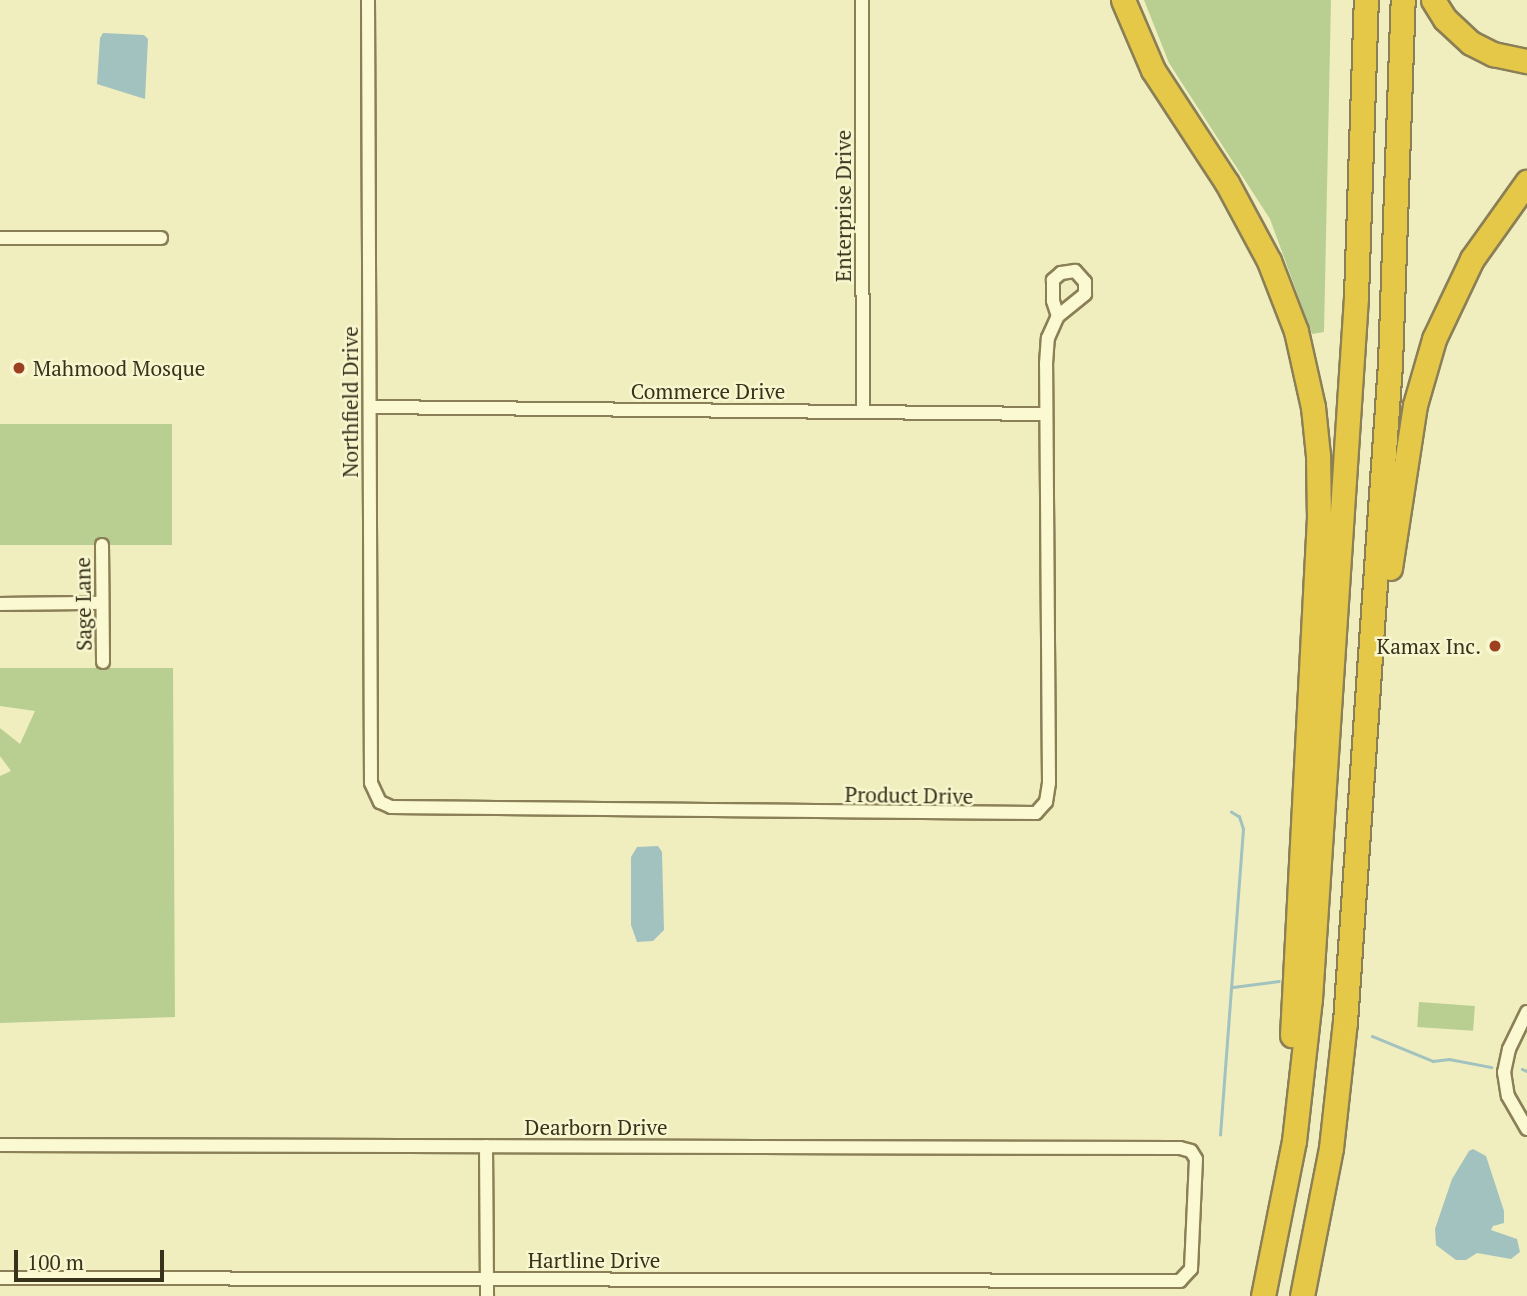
<!DOCTYPE html>
<style>
body{margin:0}
#map{position:relative;width:1527px;height:1296px;overflow:hidden;background:#f0eebe;font-family:"PT Serif",serif}
div>[style]{position:absolute}
.green>*{inset:0;background:#b9cf92;transform-origin:0 0}
.water>*{inset:0;background:#a2c2c0}
.stream>*{height:2.5px;margin:-1.25px;padding:0 1.25px;transform-origin:1.25px;border-radius:1.25px;background:#a2c2c0}
.roads{filter:drop-shadow(2px 0 #8a7f56) drop-shadow(-2px 0 #8a7f56) drop-shadow(0 2px #8a7f56) drop-shadow(0 -2px #8a7f56)}
.minor>*{height:12px;margin:-6px;padding:0 6px;transform-origin:6px;border-radius:6px;background:#fbf9d2}
.motorway>*{height:23px;margin:-11.5px;padding:0 11.5px;transform-origin:11.5px;border-radius:11.5px;background:#e6c849}
.dots>*{width:19px;height:19px;translate:-50% -50%;box-sizing:border-box;border:4px solid #f7f6ce;border-radius:50%}
span{translate:-50% -50%;white-space:nowrap;text-align:center;line-height:1.15;-webkit-text-stroke:5px #f7f6ce;paint-order:stroke}
.street-label{font-size:21px;color:#38311b}
.poi-label{font-size:21px;color:#38311b}
.left{translate:0 -50%;text-align:left}
.right{translate:-100% -50%;text-align:right}
.scale{position:absolute;left:14px;top:1250px;width:150px;height:32px;box-sizing:border-box;border:4px solid #38311b;border-top:0;padding-left:9px;font-size:21px;line-height:24px;white-space:nowrap;color:#38311b;-webkit-text-stroke:5px #f7f6ce;paint-order:stroke}
</style>
<div id="map">
<div class="green">
<div style="clip-path:polygon(1144px 0,1331px 0,1324px 332px,1312px 334px,1270px 219px,1169px 63px)"></div>
<div style="left:0;top:424px;width:172px;height:121px"></div>
<div style="clip-path:polygon(0 668px,173px 668px,175px 1017px,0 1023px,0 776px,11px 771px,0 756px,0 728px,20px 744px,35px 711px,0 706px)"></div>
<div style="left:1419px;top:1002px;width:56px;height:25px;rotate:4deg"></div>
</div>
<div class="water">
<div style="clip-path:polygon(103px 33px,144px 35px,148px 39px,145px 99px,97px 84px,100px 38px)"></div>
<div style="clip-path:polygon(658px 846px,662px 852px,664px 930px,653px 941px,637px 942px,631px 925px,631px 857px,637px 847px)"></div>
<div style="clip-path:polygon(1473px 1149px,1486px 1156px,1504px 1211px,1504px 1223px,1493px 1226px,1491px 1230px,1517px 1239px,1520px 1252px,1511px 1259px,1477px 1253px,1466px 1260px,1456px 1260px,1436px 1245px,1435px 1229px,1452px 1179px,1469px 1151px)"></div>
</div>
<div class="stream">
<div style="left:1233px;top:987px;width:46px;rotate:-7.4deg"></div>
<div style="left:1372px;top:1036px;width:66px;rotate:22.3deg"></div>
<div style="left:1433px;top:1061px;width:16px;rotate:-7deg"></div>
<div style="left:1449px;top:1059px;width:43px;rotate:10.8deg"></div>
<div style="left:1522px;top:1069px;width:5px;rotate:22deg"></div>
<div style="left:1220px;top:1135px;width:307px;rotate:-85.7deg"></div>
<div style="left:1243px;top:829px;width:13px;rotate:-108deg"></div>
<div style="left:1239px;top:817px;width:9px;rotate:-148deg"></div>
</div>
<div class="roads">
<div class="minor">
<div style="left:368px;top:0;width:783px;rotate:89.78deg"></div>
<div style="left:371px;top:783px;width:21px;rotate:65deg"></div>
<div style="left:380px;top:802px;width:12px;rotate:24deg"></div>
<div style="left:391px;top:807px;width:645px;rotate:0.53deg"></div>
<div style="left:1036px;top:813px;width:15px;rotate:-48deg"></div>
<div style="left:1046px;top:802px;width:19px;rotate:-81deg"></div>
<div style="left:1049px;top:783px;width:419px;rotate:-90.4deg"></div>
<div style="left:1046px;top:364px;width:26px;rotate:-86deg"></div>
<div style="left:1048px;top:338px;width:24px;rotate:-66deg"></div>
<div style="left:1058px;top:316px;width:35px;rotate:-39deg"></div>
<div style="left:1085px;top:294px;width:12px;rotate:-90deg"></div>
<div style="left:1085px;top:282px;width:15px;rotate:-132deg"></div>
<div style="left:1075px;top:271px;width:14px;rotate:172deg"></div>
<div style="left:1061px;top:273px;width:11px;rotate:139deg"></div>
<div style="left:1053px;top:280px;width:21px;rotate:90deg"></div>
<div style="left:1053px;top:301px;width:16px;rotate:72deg"></div>
<div style="left:862px;top:0;width:412px;rotate:89.9deg"></div>
<div style="left:0;top:238px;width:161px"></div>
<div style="left:370px;top:407px;width:676px;rotate:0.59deg"></div>
<div style="left:102px;top:545px;width:117px;rotate:89.5deg"></div>
<div style="left:0;top:604px;width:102px;rotate:-0.6deg"></div>
<div style="left:1527px;top:1012px;width:41px;rotate:115.9deg"></div>
<div style="left:1509px;top:1049px;width:24px;rotate:102deg"></div>
<div style="left:1504px;top:1072px;width:24px;rotate:81deg"></div>
<div style="left:1508px;top:1096px;width:38px;rotate:60deg"></div>
<div style="left:0;top:1145px;width:1180px;rotate:0.15deg"></div>
<div style="left:1180px;top:1148px;width:11px;rotate:15deg"></div>
<div style="left:1191px;top:1151px;width:9px;rotate:58deg"></div>
<div style="left:1196px;top:1159px;width:110px;rotate:92.6deg"></div>
<div style="left:1191px;top:1269px;width:16px;rotate:133deg"></div>
<div style="left:1180px;top:1281px;width:1180px;rotate:-179.85deg"></div>
<div style="left:486px;top:1146px;width:150px;rotate:89.6deg"></div>
</div>
<div class="motorway">
<div style="left:1123px;top:0;width:76px;rotate:66.8deg"></div>
<div style="left:1153px;top:70px;width:135px;rotate:56.8deg"></div>
<div style="left:1227px;top:183px;width:89px;rotate:61.7deg"></div>
<div style="left:1269px;top:261px;width:75px;rotate:68.9deg"></div>
<div style="left:1296px;top:331px;width:78px;rotate:77.4deg"></div>
<div style="left:1313px;top:407px;width:48px;rotate:84.1deg"></div>
<div style="left:1318px;top:455px;width:62px;rotate:89.1deg"></div>
<div style="left:1319px;top:517px;width:519px;rotate:92.98deg"></div>
<div style="left:1433px;top:0;width:22px;rotate:58deg"></div>
<div style="left:1445px;top:19px;width:35px;rotate:43deg"></div>
<div style="left:1471px;top:43px;width:25px;rotate:27deg"></div>
<div style="left:1493px;top:54px;width:35px;rotate:12deg"></div>
<div style="left:1390px;top:568px;width:165px;rotate:-81.3deg"></div>
<div style="left:1415px;top:405px;width:69px;rotate:-73.9deg"></div>
<div style="left:1434px;top:339px;width:89px;rotate:-64.6deg"></div>
<div style="left:1472px;top:259px;width:95px;rotate:-54.5deg"></div>
<div style="left:1263px;top:1296px;width:158px;rotate:-78.7deg"></div>
<div style="left:1294px;top:1141px;width:143px;rotate:-83.6deg"></div>
<div style="left:1310px;top:999px;width:704px;rotate:-86.25deg"></div>
<div style="left:1356px;top:297px;width:297px;rotate:-88.1deg"></div>
<div style="left:1302px;top:1296px;width:151px;rotate:-78.9deg"></div>
<div style="left:1331px;top:1148px;width:127px;rotate:-83.7deg"></div>
<div style="left:1345px;top:1022px;width:660px;rotate:-86.09deg"></div>
<div style="left:1390px;top:364px;width:364px;rotate:-88deg"></div>
</div>
</div>
<div class="dots">
<div style="left:19px;top:368px;background:#9d4022"></div>
<div style="left:1495px;top:646px;background:#9d4022"></div>
</div>
<div class="street-label">
<span style="left:843px;top:206px;rotate:-90deg">Enterprise Drive</span>
<span style="left:708px;top:391px">Commerce Drive</span>
<span style="left:350px;top:402px;rotate:-90deg">Northfield Drive</span>
<span style="left:83px;top:604px;rotate:-91deg">Sage Lane</span>
<span style="left:909px;top:795px;rotate:1deg">Product Drive</span>
<span style="left:596px;top:1127px">Dearborn Drive</span>
<span style="left:594px;top:1260px">Hartline Drive</span>
</div>
<div class="poi-label">
<span class="left" style="left:33px;top:368px">Mahmood Mosque</span>
<span class="right" style="left:1481px;top:646px">Kamax Inc.</span>
</div>
<div class="scale">100 m</div>
</div>
